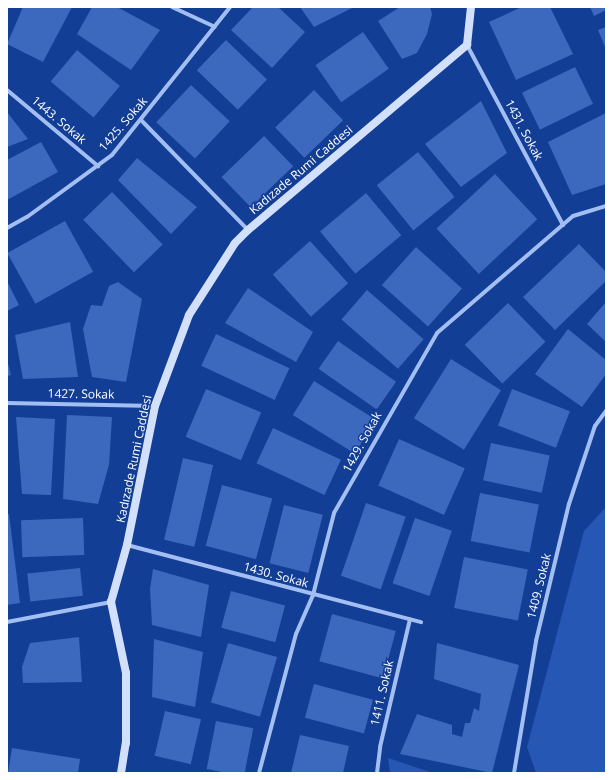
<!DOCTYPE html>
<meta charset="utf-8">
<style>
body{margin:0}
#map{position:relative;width:613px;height:780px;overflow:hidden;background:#133e95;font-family:"Open Sans",sans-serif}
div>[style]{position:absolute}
.green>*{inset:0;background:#2657b4}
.building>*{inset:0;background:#3c68bd;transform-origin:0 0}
.street>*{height:4px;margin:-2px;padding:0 2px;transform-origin:2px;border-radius:2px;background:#a3bef2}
.secondary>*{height:8px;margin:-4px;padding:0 4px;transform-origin:4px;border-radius:4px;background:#d2e0fc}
span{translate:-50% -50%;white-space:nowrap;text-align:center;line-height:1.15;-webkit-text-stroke:3px #133e95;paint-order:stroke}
.street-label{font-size:12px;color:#fff}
.frame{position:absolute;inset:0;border:8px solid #fff;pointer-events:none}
</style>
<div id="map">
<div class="green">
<div style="clip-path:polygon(606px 507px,606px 773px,536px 773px,527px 747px,584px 531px)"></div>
<div style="clip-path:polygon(388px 758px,433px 773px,390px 773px)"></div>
</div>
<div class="building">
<div style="clip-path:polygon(23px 7px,72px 7px,43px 62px,7px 44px)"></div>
<div style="clip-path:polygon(92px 7px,117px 7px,160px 30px,131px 70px,77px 34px)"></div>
<div style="clip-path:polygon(253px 7px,278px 7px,305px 32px,272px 68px,231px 30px)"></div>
<div style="clip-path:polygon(300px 7px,354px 7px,314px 27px)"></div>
<div style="clip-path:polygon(400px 7px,430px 7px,432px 14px,427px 34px,417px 53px,402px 59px,378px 21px)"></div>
<div style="clip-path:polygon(522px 7px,550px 7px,573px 54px,516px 80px,489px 22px)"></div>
<div style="clip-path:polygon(590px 7px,606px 7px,606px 10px,594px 16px)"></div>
<div style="clip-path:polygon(606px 27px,606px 49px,598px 30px)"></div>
<div style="left:363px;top:32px;width:45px;height:58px;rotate:55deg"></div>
<div style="left:226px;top:40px;width:57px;height:42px;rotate:44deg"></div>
<div style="left:77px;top:50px;width:56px;height:41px;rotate:40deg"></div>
<div style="left:575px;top:67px;width:41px;height:59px;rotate:64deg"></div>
<div style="left:191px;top:85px;width:53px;height:51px;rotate:43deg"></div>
<div style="left:314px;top:90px;width:42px;height:54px;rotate:46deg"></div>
<div style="clip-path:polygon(481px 101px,507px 153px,461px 187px,425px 144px)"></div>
<div style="clip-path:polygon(7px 112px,28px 139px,7px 147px)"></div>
<div style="clip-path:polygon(606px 113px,606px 184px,572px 195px,548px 142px)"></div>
<div style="left:264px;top:136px;width:42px;height:59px;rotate:46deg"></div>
<div style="clip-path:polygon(41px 142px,58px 172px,7px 200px,7px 160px)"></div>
<div style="left:418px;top:152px;width:58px;height:53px;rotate:51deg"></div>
<div style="clip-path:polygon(137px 158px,197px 207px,171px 234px,118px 180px)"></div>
<div style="left:495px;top:174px;width:62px;height:80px;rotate:47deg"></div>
<div style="left:112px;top:192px;width:73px;height:40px;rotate:46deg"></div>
<div style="left:366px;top:193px;width:55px;height:60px;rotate:50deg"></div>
<div style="left:65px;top:221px;width:58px;height:66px;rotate:61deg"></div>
<div style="left:310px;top:241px;width:57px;height:50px;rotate:48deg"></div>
<div style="clip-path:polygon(579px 244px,606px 272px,606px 281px,555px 330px,523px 297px)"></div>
<div style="left:416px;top:247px;width:62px;height:51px;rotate:42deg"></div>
<div style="clip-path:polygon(7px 281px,19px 305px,7px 311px)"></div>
<div style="clip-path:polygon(118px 282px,142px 299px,126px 382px,92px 377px,83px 329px,91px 305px,102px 306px,109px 286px)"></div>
<div style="clip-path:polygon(248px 288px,313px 332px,296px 362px,225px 323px)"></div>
<div style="left:367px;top:290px;width:75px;height:39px;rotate:41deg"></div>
<div style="clip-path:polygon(606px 302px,606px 342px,587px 324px)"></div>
<div style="left:508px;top:303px;width:54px;height:60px;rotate:46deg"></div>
<div style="clip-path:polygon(70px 322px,78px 377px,23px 379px,15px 335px)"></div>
<div style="clip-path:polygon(568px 329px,606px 360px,606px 374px,582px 407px,535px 374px)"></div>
<div style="left:216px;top:334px;width:81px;height:35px;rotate:25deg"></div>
<div style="left:338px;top:341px;width:71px;height:34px;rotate:35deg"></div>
<div style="left:451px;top:359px;width:59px;height:70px;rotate:32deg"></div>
<div style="clip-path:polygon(7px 360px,11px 375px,7px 376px)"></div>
<div style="left:314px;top:381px;width:73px;height:40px;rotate:32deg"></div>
<div style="left:206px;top:389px;width:60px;height:52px;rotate:23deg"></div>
<div style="left:512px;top:389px;width:62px;height:39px;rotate:21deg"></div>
<div style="clip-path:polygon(67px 415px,112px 417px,109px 465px,98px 504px,63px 499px)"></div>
<div style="clip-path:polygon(16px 417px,55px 419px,51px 495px,22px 494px)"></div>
<div style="left:273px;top:428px;width:75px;height:39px;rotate:25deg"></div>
<div style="left:399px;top:439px;width:72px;height:51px;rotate:24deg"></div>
<div style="left:491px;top:443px;width:60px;height:38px;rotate:12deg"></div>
<div style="left:183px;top:458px;width:31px;height:84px;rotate:13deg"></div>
<div style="left:222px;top:485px;width:52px;height:63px;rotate:15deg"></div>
<div style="left:480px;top:493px;width:60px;height:49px;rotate:11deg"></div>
<div style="left:366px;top:503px;width:42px;height:77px;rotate:19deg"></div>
<div style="left:284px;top:505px;width:40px;height:60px;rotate:14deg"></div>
<div style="clip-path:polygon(9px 514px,20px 603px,7px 605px,7px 515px)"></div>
<div style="left:83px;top:518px;width:37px;height:62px;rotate:88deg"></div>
<div style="left:415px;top:518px;width:39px;height:69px;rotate:19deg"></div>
<div style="left:464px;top:557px;width:65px;height:52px;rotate:11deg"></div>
<div style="left:80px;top:568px;width:28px;height:53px;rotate:84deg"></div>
<div style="clip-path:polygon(153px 569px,209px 585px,201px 637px,152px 625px,150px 589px)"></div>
<div style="left:231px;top:591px;width:56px;height:38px;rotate:15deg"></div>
<div style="left:332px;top:614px;width:66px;height:49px;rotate:15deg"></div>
<div style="clip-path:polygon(79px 637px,82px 682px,23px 683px,22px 667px,30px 643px)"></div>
<div style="clip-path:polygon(154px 639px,203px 652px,195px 707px,152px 697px)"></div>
<div style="left:228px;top:643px;width:51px;height:62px;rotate:16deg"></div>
<div style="clip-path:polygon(437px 643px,519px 665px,492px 773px,400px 754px,417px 714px,452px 725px,452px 734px,462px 737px,465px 723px,470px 723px,474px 708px,479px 711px,481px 694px,434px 679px)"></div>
<div style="left:314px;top:684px;width:61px;height:35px;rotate:15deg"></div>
<div style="left:165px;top:711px;width:37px;height:46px;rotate:13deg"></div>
<div style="left:216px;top:721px;width:38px;height:49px;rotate:11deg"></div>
<div style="clip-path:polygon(300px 735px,349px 746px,343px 773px,291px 773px)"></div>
<div style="clip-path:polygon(12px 748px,80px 759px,78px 773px,8px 773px)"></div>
</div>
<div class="street">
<div style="left:172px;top:7px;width:47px;rotate:24.9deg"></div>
<div style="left:467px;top:45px;width:204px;rotate:61.9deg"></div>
<div style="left:7px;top:90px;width:119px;rotate:39.9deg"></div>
<div style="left:141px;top:120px;width:153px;rotate:45.8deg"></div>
<div style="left:7px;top:228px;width:23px;rotate:-29deg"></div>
<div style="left:27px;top:217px;width:105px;rotate:-36.1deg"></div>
<div style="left:112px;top:155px;width:189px;rotate:-51.4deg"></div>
<div style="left:7px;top:403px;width:148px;rotate:1.2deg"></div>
<div style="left:127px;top:545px;width:304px;rotate:14.7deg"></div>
<div style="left:7px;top:622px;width:106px;rotate:-10.9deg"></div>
<div style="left:259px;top:773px;width:144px;rotate:-75.1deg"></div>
<div style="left:296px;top:634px;width:43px;rotate:-66.4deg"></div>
<div style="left:313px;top:595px;width:85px;rotate:-75.6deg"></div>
<div style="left:334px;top:513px;width:207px;rotate:-60.2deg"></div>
<div style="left:437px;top:333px;width:179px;rotate:-40.7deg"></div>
<div style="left:573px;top:216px;width:34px;rotate:-17deg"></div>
<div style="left:377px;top:773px;width:26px;rotate:-83deg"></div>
<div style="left:380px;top:747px;width:131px;rotate:-76.8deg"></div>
<div style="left:514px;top:773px;width:134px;rotate:-80.5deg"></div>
<div style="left:536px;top:641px;width:141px;rotate:-76.5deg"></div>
<div style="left:569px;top:504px;width:82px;rotate:-71.6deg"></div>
<div style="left:595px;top:426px;width:19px;rotate:-54deg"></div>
</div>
<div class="secondary">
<div style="left:121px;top:773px;width:30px;rotate:-81deg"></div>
<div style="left:126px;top:743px;width:70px;rotate:-90deg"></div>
<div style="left:126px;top:673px;width:73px;rotate:-101.9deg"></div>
<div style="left:111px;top:602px;width:59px;rotate:-74.3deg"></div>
<div style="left:127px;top:545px;width:142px;rotate:-78.6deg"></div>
<div style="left:155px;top:406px;width:97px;rotate:-69.5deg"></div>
<div style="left:189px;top:315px;width:85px;rotate:-57.4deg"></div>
<div style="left:235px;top:243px;width:18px;rotate:-45deg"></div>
<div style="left:248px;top:230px;width:287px;rotate:-40.2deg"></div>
<div style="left:467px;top:45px;width:38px;rotate:-84deg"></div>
</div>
<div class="street-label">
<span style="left:59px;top:120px;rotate:40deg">1443. Sokak</span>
<span style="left:123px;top:124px;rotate:-49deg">1425. Sokak</span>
<span style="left:524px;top:130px;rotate:62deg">1431. Sokak</span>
<span style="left:301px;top:170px;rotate:-40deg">Kadızade Rumi Caddesi</span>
<span style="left:81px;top:394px;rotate:1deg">1427. Sokak</span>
<span style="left:362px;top:442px;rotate:-61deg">1429. Sokak</span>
<span style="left:134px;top:459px;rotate:-78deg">Kadızade Rumi Caddesi</span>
<span style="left:276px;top:575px;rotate:15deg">1430. Sokak</span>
<span style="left:539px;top:586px;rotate:-76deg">1409. Sokak</span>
<span style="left:382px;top:693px;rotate:-77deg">1411. Sokak</span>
</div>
<div class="frame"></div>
</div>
